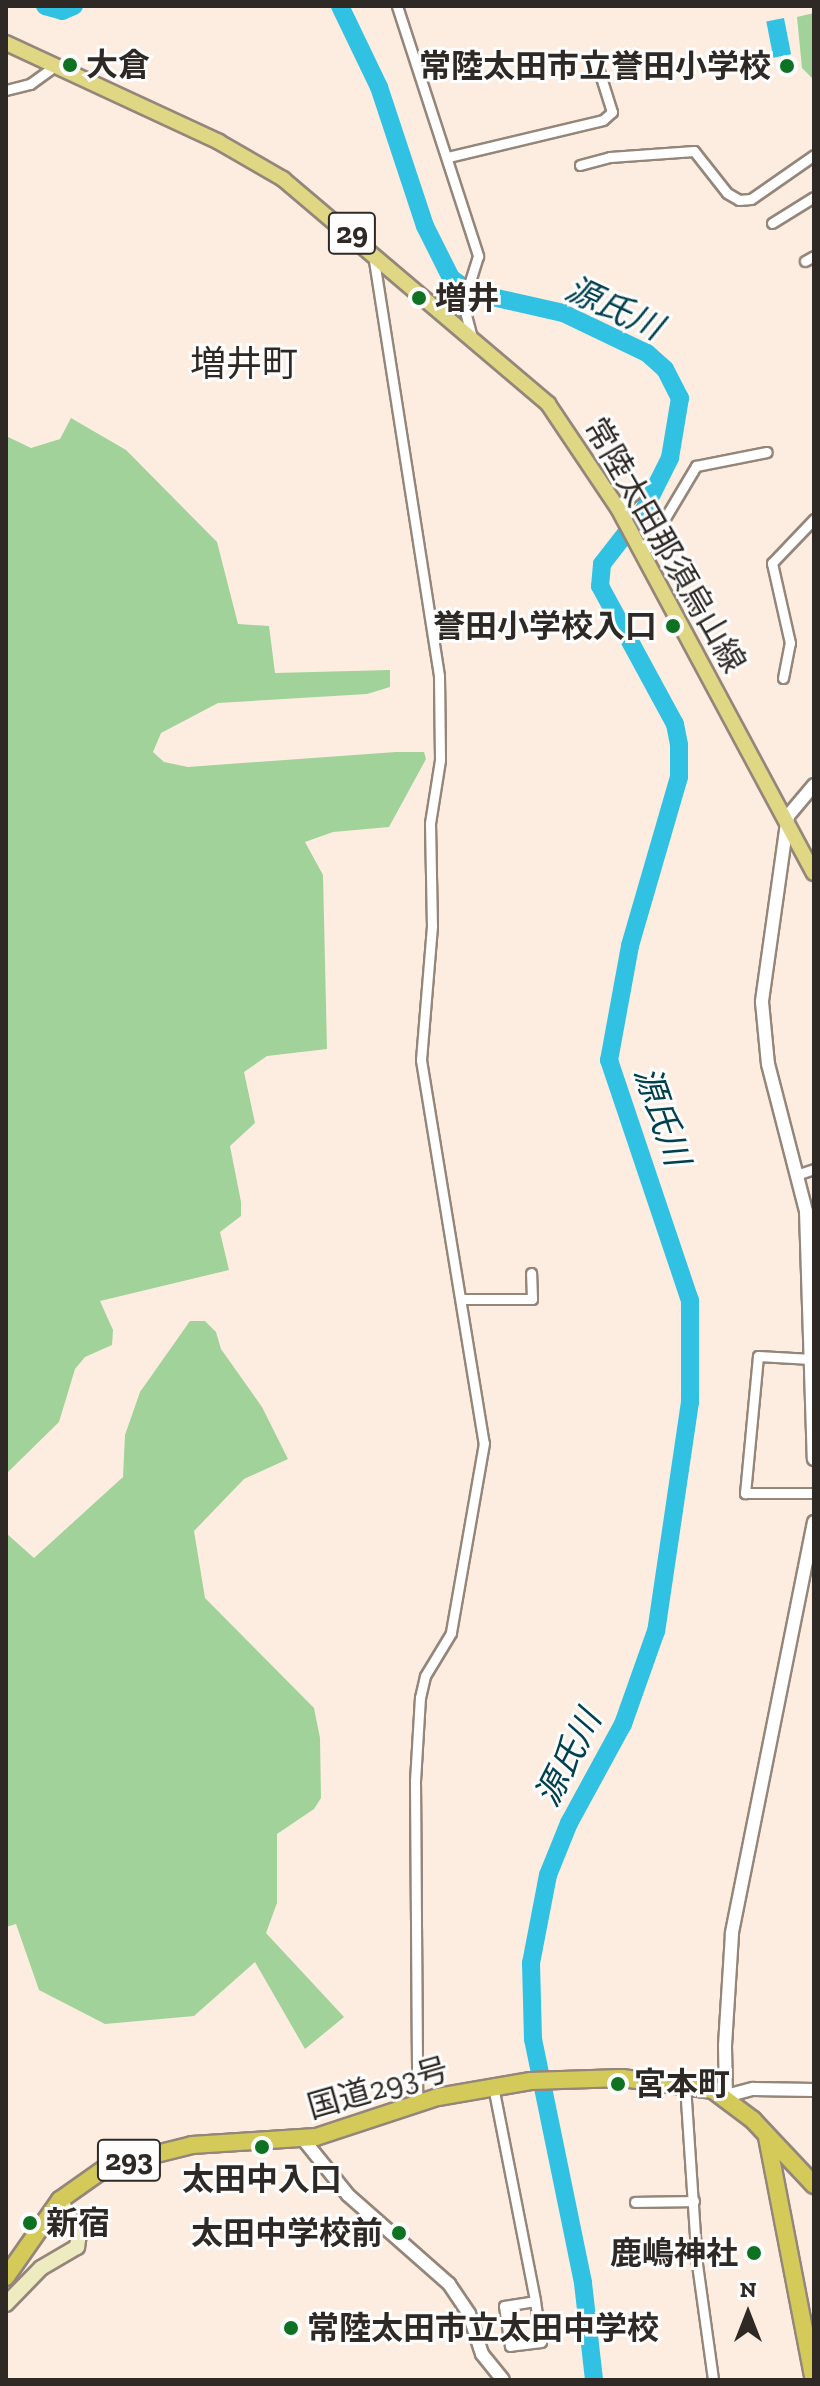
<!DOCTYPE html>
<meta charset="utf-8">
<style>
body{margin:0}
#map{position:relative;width:820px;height:2386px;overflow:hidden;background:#fcede0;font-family:"Zilla Slab","Noto Sans JP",serif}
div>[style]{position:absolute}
.green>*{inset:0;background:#a0d299}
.water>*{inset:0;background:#30c1e3;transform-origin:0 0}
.river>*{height:18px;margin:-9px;padding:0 9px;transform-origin:9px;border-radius:9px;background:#30c1e3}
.roads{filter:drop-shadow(2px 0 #94867a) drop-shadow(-2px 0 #94867a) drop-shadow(0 2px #94867a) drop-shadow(0 -2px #94867a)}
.minor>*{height:9px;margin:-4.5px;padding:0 4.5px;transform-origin:4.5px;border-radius:4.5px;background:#fff}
.tertiary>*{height:12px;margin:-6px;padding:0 6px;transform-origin:6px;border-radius:6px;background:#fff}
.secondary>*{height:14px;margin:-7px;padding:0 7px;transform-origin:7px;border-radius:7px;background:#efebc1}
.primary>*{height:14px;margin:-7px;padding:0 7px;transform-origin:7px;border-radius:7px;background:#dfd783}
.trunk>*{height:16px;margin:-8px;padding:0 8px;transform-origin:8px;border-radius:8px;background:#d4ca5a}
.dots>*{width:22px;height:22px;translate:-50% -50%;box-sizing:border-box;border:4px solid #fdfdfd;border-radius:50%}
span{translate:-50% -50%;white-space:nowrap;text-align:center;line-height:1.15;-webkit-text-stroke:6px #fdfdfd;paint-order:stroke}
.shield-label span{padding:2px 6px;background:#fdfdfd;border:2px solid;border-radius:6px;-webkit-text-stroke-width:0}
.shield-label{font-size:30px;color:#2e2924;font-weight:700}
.poi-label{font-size:32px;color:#2e2924;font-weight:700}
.left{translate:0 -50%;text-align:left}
.right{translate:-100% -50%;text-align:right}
.street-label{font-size:32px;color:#2e2924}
.water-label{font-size:34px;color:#01414f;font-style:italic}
.quarter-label{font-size:36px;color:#2e2924}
.frame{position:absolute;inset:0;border:8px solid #2e2924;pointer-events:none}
.north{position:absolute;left:708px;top:2274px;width:80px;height:80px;-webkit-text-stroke:6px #fdfdfd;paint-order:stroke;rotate:0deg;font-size:22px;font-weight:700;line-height:32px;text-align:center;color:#2e2924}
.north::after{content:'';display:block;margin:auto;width:28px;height:36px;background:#2e2924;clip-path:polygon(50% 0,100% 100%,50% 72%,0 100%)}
</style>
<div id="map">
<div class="green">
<div style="clip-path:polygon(814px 13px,814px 80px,802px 68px,797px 17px)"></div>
<div style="clip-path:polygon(71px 418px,126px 450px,217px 542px,238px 624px,269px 626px,275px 673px,390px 670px,390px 687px,367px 694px,218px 703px,161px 733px,153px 752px,164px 762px,188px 767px,396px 752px,424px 752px,426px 759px,389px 827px,333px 832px,305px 842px,323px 875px,327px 1049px,267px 1056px,244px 1072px,255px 1123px,230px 1146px,241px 1202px,241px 1216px,220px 1232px,229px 1270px,100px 1301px,113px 1330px,112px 1345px,85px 1357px,75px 1369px,59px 1422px,6px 1474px,6px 436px,31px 448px,60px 439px)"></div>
<div style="clip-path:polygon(190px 1321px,205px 1321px,216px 1332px,221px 1349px,262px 1407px,288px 1459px,244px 1479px,194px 1531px,205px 1598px,314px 1708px,320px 1738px,321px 1798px,314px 1809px,277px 1834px,277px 1903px,266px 1933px,344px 2017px,305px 2049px,255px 1962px,194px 2016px,105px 2024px,39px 1990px,16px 1924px,6px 1927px,6px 1533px,34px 1558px,123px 1477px,125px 1435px,140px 1392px)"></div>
</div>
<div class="water">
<div style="left:784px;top:18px;width:37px;height:18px;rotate:79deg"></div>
</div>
<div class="river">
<div style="left:45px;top:6px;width:18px;rotate:16deg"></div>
<div style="left:62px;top:11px;width:13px;rotate:-23deg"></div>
<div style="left:340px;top:6px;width:90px;rotate:64.3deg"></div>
<div style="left:379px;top:87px;width:146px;rotate:71.7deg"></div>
<div style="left:425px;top:226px;width:58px;rotate:63.4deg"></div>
<div style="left:451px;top:278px;width:24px;rotate:36deg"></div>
<div style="left:470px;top:292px;width:95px;rotate:12.7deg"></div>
<div style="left:563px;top:313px;width:93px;rotate:25.5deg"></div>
<div style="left:647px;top:353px;width:24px;rotate:42deg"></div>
<div style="left:665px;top:369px;width:33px;rotate:63deg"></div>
<div style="left:680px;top:398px;width:61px;rotate:99.5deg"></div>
<div style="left:670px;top:458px;width:58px;rotate:116.6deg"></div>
<div style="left:644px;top:510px;width:68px;rotate:127.9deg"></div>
<div style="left:602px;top:564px;width:22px;rotate:95deg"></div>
<div style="left:600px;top:586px;width:157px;rotate:61.5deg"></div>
<div style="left:675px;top:724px;width:21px;rotate:79deg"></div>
<div style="left:679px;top:745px;width:32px;rotate:90deg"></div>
<div style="left:679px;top:777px;width:176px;rotate:106.2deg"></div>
<div style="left:630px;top:946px;width:116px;rotate:100.4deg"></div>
<div style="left:609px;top:1060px;width:253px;rotate:71.4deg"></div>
<div style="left:690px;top:1300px;width:102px;rotate:90deg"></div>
<div style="left:690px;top:1402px;width:232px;rotate:98.4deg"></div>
<div style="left:656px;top:1631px;width:99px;rotate:109.5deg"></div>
<div style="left:623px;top:1724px;width:113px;rotate:118.6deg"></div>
<div style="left:569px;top:1823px;width:56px;rotate:112deg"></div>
<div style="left:548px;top:1875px;width:90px;rotate:100.9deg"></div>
<div style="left:531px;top:1963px;width:76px;rotate:88.5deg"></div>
<div style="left:533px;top:2039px;width:249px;rotate:78.4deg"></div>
<div style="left:583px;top:2283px;width:98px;rotate:83.5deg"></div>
</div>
<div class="roads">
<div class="minor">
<div style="left:397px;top:6px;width:263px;rotate:72deg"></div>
<div style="left:478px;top:256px;width:50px;rotate:107.4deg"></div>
<div style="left:463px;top:304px;width:31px;rotate:75deg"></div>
<div style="left:6px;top:90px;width:25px;rotate:-14deg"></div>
<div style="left:30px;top:84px;width:31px;rotate:-36deg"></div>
<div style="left:448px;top:157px;width:159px;rotate:-13.4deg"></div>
<div style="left:603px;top:120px;width:12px;rotate:-42deg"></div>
<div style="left:612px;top:112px;width:57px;rotate:-107.5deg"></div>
<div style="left:580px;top:165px;width:31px;rotate:-15deg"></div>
<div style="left:610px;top:157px;width:84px;rotate:-4.1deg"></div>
<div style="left:694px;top:151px;width:53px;rotate:51.8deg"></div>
<div style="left:727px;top:193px;width:14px;rotate:30deg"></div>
<div style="left:739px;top:200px;width:12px;rotate:-5deg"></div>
<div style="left:751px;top:199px;width:77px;rotate:-34.9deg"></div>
<div style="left:772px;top:223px;width:49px;rotate:-31.8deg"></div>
<div style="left:373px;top:254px;width:427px;rotate:81.1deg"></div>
<div style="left:439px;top:676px;width:84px;rotate:89.3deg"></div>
<div style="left:440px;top:760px;width:64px;rotate:99deg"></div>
<div style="left:430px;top:823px;width:103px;rotate:88.9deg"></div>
<div style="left:432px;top:926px;width:134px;rotate:94.7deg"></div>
<div style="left:421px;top:1060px;width:388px;rotate:80.7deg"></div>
<div style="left:484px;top:1443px;width:193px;rotate:99.9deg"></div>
<div style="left:451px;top:1633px;width:50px;rotate:121.2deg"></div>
<div style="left:425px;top:1676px;width:22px;rotate:103deg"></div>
<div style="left:420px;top:1697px;width:83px;rotate:93.4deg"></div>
<div style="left:415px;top:1780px;width:324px;rotate:89.6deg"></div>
<div style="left:805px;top:261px;width:10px;rotate:-29deg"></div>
<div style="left:618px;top:508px;width:23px;rotate:-40deg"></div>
<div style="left:643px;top:555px;width:104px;rotate:-59.2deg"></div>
<div style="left:696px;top:466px;width:72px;rotate:-11.2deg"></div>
<div style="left:783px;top:678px;width:36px;rotate:-79deg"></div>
<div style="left:790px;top:643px;width:82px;rotate:-102.7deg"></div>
<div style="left:772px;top:563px;width:61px;rotate:-46.3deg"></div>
<div style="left:799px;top:1174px;width:16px;rotate:-18deg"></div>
<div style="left:462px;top:1299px;width:70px"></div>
<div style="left:532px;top:1299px;width:26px;rotate:-92deg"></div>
<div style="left:811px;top:1359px;width:53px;rotate:-176.8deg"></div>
<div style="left:758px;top:1356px;width:138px;rotate:95.4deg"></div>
<div style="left:745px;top:1493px;width:69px"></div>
<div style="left:685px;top:2085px;width:179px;rotate:86.2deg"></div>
<div style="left:697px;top:2264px;width:117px;rotate:82.1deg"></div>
<div style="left:493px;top:2086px;width:219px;rotate:78.9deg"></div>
<div style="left:535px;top:2301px;width:41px;rotate:81.7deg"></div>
<div style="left:541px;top:2342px;width:31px;rotate:173deg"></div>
<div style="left:510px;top:2346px;width:40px;rotate:-98.5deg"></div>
<div style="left:504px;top:2306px;width:31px;rotate:-9deg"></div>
<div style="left:635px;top:2202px;width:59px;rotate:-1deg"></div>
</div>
<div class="tertiary">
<div style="left:814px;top:785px;width:40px;rotate:130deg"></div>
<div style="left:788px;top:816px;width:188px;rotate:98deg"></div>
<div style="left:762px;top:1002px;width:62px;rotate:84.5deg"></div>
<div style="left:768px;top:1064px;width:152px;rotate:75.5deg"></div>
<div style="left:806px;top:1211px;width:248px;rotate:88.2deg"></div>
<div style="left:814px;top:1522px;width:420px;rotate:101.3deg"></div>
<div style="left:732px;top:1934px;width:112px;rotate:93.6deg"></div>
<div style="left:725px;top:2046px;width:50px;rotate:88.9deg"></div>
<div style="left:726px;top:2096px;width:28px;rotate:-15deg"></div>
<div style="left:753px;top:2089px;width:61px;rotate:0.9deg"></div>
<div style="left:303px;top:2139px;width:72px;rotate:51.2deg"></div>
<div style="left:348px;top:2195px;width:135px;rotate:41.4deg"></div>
<div style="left:449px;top:2284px;width:36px;rotate:56deg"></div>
<div style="left:469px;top:2314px;width:42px;rotate:72deg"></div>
<div style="left:482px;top:2354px;width:33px;rotate:51deg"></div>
</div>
<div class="secondary">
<div style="left:6px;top:2304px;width:50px;rotate:-45.8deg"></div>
<div style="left:41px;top:2268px;width:42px;rotate:-30.3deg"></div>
<div style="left:77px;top:2247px;width:12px;rotate:-81deg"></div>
<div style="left:79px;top:2235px;width:40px;rotate:-118deg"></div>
</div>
<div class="primary">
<div style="left:6px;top:43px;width:235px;rotate:24.9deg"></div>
<div style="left:219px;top:142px;width:74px;rotate:30deg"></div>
<div style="left:283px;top:179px;width:348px;rotate:40.3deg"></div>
<div style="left:548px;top:404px;width:125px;rotate:56.1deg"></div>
<div style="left:618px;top:508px;width:414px;rotate:61.8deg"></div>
</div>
<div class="trunk">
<div style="left:767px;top:2137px;width:248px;rotate:79.1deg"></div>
<div style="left:6px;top:2277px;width:94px;rotate:-55deg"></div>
<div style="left:60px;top:2200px;width:59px;rotate:-35.3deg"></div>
<div style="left:108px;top:2166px;width:87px;rotate:-14deg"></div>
<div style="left:192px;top:2145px;width:124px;rotate:-3.7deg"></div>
<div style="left:316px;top:2137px;width:128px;rotate:-18.2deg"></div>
<div style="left:438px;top:2097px;width:94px;rotate:-9.8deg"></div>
<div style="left:531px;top:2081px;width:91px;rotate:-1.9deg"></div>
<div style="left:622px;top:2078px;width:92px;rotate:7.5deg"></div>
<div style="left:713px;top:2090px;width:50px;rotate:36.9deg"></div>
<div style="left:753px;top:2120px;width:89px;rotate:46.8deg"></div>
</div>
</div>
<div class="dots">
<div style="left:70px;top:65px;background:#0e7222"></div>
<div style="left:787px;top:66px;background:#0e7222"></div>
<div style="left:419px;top:298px;background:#0e7222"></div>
<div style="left:673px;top:626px;background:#0e7222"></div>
<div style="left:618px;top:2084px;background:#0e7222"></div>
<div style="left:262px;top:2147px;background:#0e7222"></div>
<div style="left:30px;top:2223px;background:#0e7222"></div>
<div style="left:399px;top:2233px;background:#0e7222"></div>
<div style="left:754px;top:2253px;background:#0e7222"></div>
<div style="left:291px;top:2328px;background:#0e7222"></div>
</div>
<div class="shield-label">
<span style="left:352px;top:233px">29</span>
<span style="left:129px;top:2160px">293</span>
</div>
<div class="poi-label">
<span class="left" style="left:86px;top:65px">大倉</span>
<span class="right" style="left:771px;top:66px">常陸太田市立誉田小学校</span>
<span class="left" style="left:435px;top:298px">増井</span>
<span class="right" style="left:657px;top:626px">誉田小学校入口</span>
<span class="left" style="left:634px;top:2084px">宮本町</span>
<span style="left:262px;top:2179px">太田中入口</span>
<span class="left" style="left:46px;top:2223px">新宿</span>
<span class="right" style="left:383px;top:2233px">太田中学校前</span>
<span class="right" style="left:738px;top:2253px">鹿嶋神社</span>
<span class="left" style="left:307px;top:2328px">常陸太田市立太田中学校</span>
</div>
<div class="street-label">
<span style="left:665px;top:545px;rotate:60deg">常陸太田那須烏山線</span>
<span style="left:378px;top:2088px;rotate:-16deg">国道293号</span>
</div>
<div class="water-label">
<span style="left:614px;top:308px;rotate:25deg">源氏川</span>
<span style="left:662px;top:1116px;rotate:71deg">源氏川</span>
<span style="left:568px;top:1758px;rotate:-63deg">源氏川</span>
</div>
<div class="quarter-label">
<span style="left:244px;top:364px">増井町</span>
</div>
<div class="frame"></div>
<div class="north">N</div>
</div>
